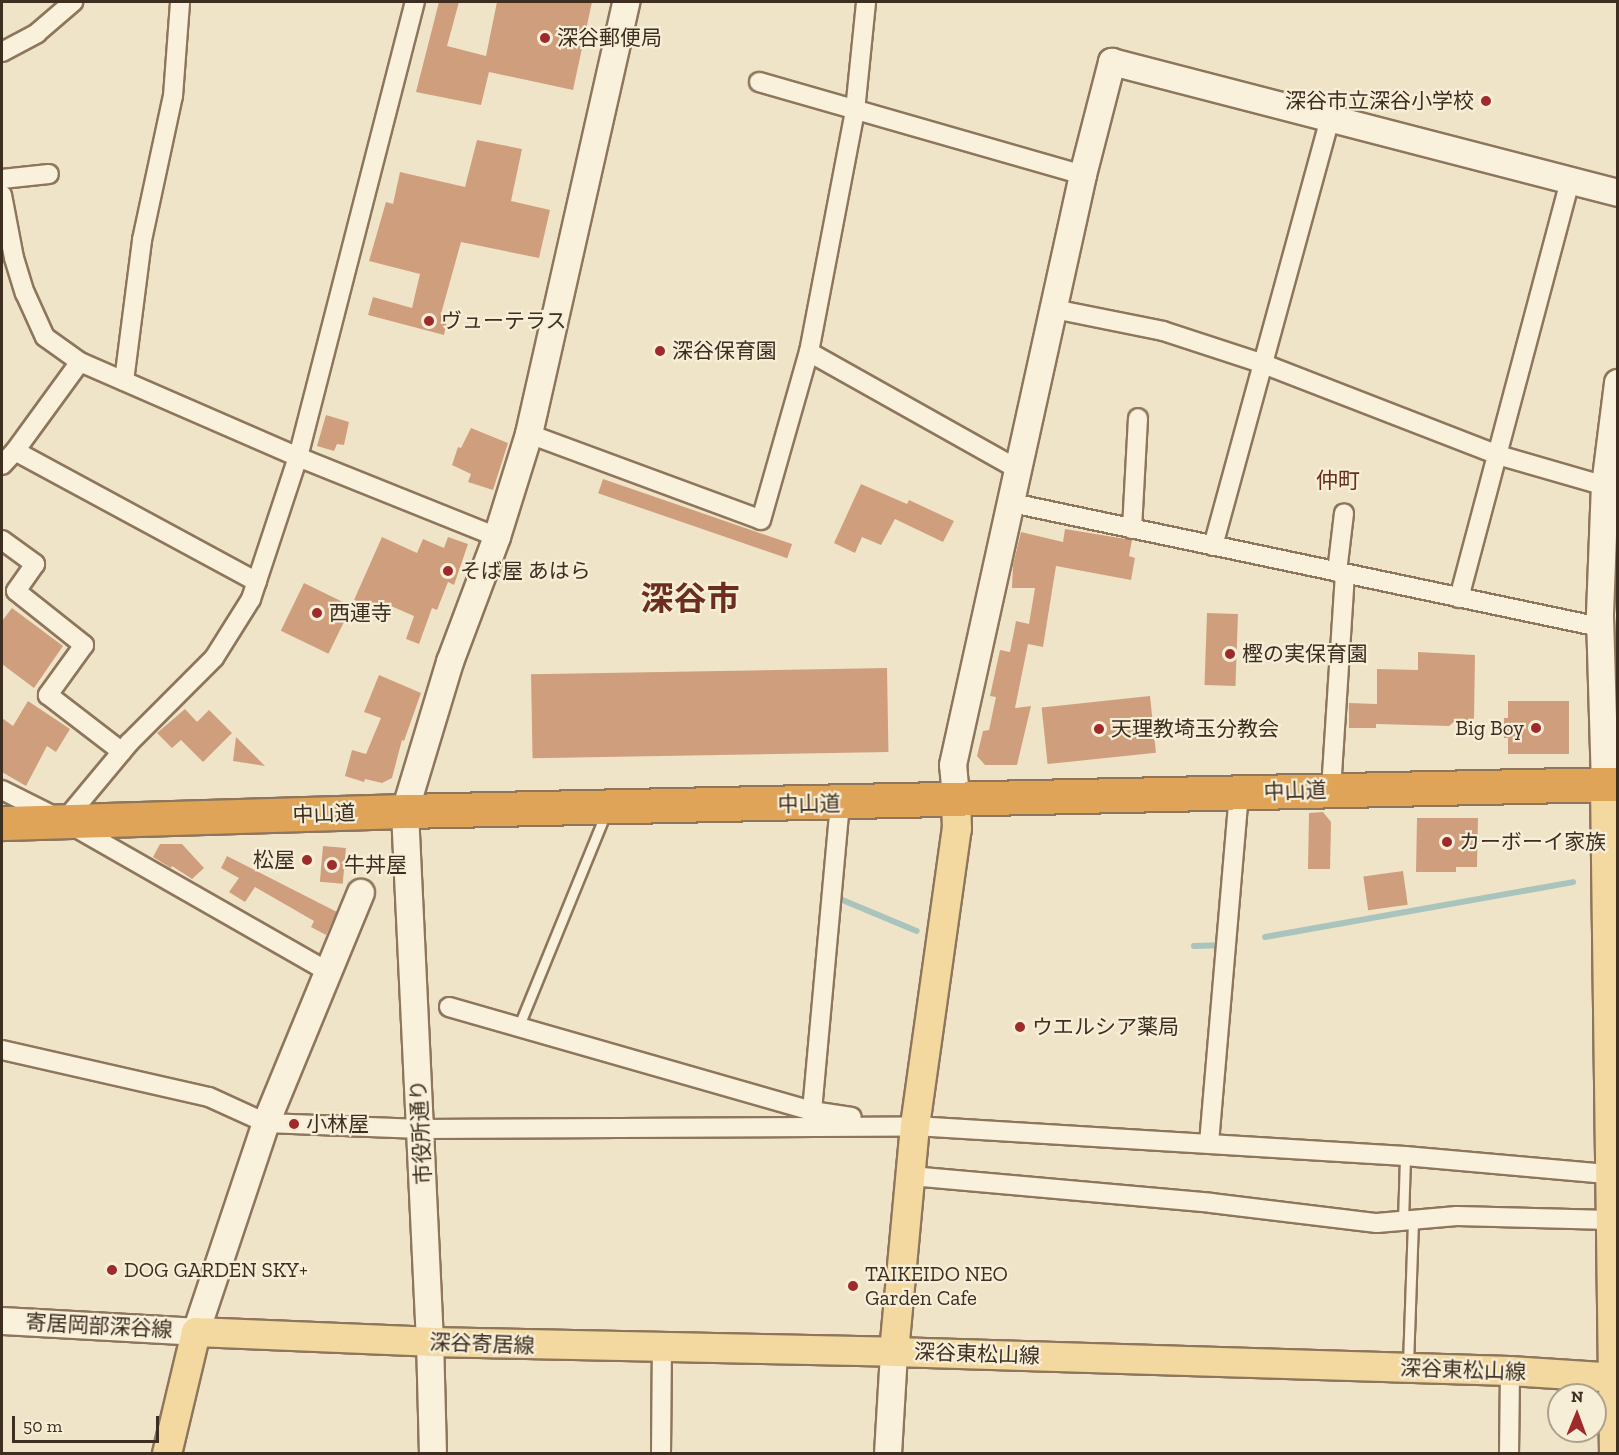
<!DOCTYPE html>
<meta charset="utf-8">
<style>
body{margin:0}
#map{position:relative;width:1619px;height:1455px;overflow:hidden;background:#f0e4c8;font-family:"Zilla Slab","Noto Sans JP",serif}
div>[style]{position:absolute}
.stream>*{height:6px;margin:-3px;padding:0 3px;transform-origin:3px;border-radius:3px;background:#a9c4bc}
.building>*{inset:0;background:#cf9f7d;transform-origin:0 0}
.roads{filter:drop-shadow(2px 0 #8d765c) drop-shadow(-2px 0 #8d765c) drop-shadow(0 2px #8d765c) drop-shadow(0 -2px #8d765c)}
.lane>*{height:9px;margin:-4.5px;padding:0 4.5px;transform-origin:4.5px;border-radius:4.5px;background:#faf1dc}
.street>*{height:18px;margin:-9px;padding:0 9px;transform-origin:9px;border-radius:9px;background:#faf1dc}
.secondary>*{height:26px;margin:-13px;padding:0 13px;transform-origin:13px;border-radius:13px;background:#faf1dc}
.primary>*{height:28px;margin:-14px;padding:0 14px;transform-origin:14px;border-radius:14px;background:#f3d9a0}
.highway>*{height:33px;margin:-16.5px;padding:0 16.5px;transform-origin:16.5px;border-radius:16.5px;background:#e0a458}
.dots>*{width:16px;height:16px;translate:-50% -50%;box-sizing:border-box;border:3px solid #f7eed8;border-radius:50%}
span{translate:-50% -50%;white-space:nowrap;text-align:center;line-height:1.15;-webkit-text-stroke:4.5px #f7eed8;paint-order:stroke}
.poi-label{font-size:21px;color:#3d2e20}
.left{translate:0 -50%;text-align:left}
.right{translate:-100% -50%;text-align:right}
.street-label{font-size:21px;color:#3d2e20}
.neighbourhood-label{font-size:22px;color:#6b2e1e}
.town-label{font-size:33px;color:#6b2e1e;font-weight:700}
.frame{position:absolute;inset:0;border:3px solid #3d2e20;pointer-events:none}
.north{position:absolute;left:1547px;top:1383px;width:60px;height:60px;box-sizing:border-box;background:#f7eed8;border:2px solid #ada18e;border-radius:50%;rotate:1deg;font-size:16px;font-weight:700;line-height:24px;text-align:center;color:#3d2e20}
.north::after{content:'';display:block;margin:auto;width:21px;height:27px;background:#9e2a2b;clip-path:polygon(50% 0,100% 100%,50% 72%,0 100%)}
.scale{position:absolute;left:12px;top:1416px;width:147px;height:27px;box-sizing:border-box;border:3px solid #3d2e20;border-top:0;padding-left:8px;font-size:18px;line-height:21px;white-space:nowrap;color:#3d2e20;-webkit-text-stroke:4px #f7eed8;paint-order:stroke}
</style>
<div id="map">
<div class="stream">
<div style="left:840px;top:899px;width:83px;rotate:22.6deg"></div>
<div style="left:1265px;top:937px;width:313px;rotate:-10.1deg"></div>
<div style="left:1194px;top:946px;width:25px;rotate:-2deg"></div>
</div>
<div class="building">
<div style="clip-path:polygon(439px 2px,459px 2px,447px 46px,486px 56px,497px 2px,592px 2px,573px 90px,489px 72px,481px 105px,416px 92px)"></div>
<div style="clip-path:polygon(477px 140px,522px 149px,511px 201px,550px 210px,539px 258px,461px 242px,441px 314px,448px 316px,444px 335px,368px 315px,373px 297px,412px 308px,420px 274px,369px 261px,386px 202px,393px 204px,400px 172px,465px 187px)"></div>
<div style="clip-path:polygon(326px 415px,349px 422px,344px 445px,337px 444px,334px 451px,317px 446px)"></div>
<div style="clip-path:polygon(471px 428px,508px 443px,493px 490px,468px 482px,471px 474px,452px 465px,458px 447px,461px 448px)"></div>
<div style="left:603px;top:479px;width:200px;height:15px;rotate:19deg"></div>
<div style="clip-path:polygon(861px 484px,907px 504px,909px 500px,954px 521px,943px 542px,895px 519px,881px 545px,862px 537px,855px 553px,834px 543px)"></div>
<div style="clip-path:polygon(1065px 529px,1132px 540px,1129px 556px,1135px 558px,1131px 580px,1056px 566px,1043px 647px,1028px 644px,1015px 708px,1031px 706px,1017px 765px,985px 765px,977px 756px,983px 731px,989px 730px,996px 697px,990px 696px,1000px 650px,1010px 652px,1016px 621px,1029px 624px,1035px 588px,1012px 588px,1013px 565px,1021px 532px,1063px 542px)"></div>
<div style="clip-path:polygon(382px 537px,417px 553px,423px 539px,444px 548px,448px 537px,468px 544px,454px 585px,448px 582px,437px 610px,432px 608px,419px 644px,406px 639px,414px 616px,384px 603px,381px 611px,354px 600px)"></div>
<div style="left:304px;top:583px;width:53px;height:53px;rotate:26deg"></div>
<div style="clip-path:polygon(12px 608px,63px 646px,34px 688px,2px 664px,2px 621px)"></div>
<div style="left:1207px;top:613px;width:31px;height:72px;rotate:2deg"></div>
<div style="clip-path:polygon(1418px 652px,1475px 655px,1474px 720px,1456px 720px,1449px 726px,1376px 724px,1376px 728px,1349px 728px,1349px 703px,1377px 704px,1377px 669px,1418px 670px)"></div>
<div style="left:887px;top:668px;width:84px;height:356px;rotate:89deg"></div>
<div style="clip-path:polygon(379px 675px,421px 693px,404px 741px,402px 740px,392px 778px,382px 783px,365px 779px,364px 782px,345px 776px,352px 750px,366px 754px,381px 718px,364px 712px)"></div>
<div style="left:1150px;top:696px;width:57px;height:109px;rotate:84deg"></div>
<div style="clip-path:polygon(28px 701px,70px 729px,56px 752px,47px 746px,26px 786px,2px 772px,2px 718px,13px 726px)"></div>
<div style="clip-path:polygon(1508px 701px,1569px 701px,1569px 754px,1508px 754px,1508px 738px,1504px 738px,1504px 718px,1508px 718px)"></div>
<div style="clip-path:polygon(185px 709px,197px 722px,209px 710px,232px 733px,203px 762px,181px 740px,172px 748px,157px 733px)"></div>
<div style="clip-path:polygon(236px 737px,265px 766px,233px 761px)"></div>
<div style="clip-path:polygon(1323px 812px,1331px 822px,1330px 869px,1308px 869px,1309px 813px)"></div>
<div style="clip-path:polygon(1417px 818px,1478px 818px,1477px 867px,1456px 867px,1456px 872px,1416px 872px)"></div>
<div style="clip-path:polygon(160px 844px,182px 844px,204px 868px,192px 879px,172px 866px,171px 868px,153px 857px)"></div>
<div style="left:323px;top:846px;width:23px;height:36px;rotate:5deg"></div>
<div style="clip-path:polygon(227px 856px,337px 912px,326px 935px,311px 927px,314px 921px,255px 887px,245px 902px,229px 892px,239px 878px,221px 868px)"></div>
<div style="left:1403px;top:871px;width:34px;height:40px;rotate:82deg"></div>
</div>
<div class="roads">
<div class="lane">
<div style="left:518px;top:1028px;width:233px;rotate:-67.8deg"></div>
<div style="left:1403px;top:1221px;width:65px;rotate:-88.2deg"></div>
<div style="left:1408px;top:1364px;width:144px;rotate:-88deg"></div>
</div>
<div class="street">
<div style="left:2px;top:52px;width:40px;rotate:-28deg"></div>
<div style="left:37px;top:33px;width:48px;rotate:-40.7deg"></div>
<div style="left:759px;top:82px;width:337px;rotate:16deg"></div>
<div style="left:2px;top:179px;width:47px;rotate:-6.1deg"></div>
<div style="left:2px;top:195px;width:64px;rotate:79.2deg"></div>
<div style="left:14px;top:258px;width:37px;rotate:73deg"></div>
<div style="left:25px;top:293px;width:48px;rotate:65.6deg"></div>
<div style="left:45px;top:337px;width:43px;rotate:35.5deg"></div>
<div style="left:80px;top:362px;width:238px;rotate:23.5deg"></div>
<div style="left:298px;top:457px;width:214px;rotate:21.9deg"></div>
<div style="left:1054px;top:309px;width:111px;rotate:11.4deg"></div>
<div style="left:1163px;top:331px;width:103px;rotate:18.1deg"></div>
<div style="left:1261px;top:363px;width:254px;rotate:21.2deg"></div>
<div style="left:1498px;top:455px;width:123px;rotate:16.1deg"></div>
<div style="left:809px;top:352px;width:241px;rotate:29.3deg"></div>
<div style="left:124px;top:381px;width:142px;rotate:-82.7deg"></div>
<div style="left:142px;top:240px;width:147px;rotate:-77.9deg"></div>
<div style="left:173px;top:96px;width:94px;rotate:-85.7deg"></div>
<div style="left:529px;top:434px;width:247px;rotate:20.3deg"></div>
<div style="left:761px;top:520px;width:175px;rotate:-74.1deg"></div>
<div style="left:809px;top:352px;width:245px;rotate:-79.2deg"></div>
<div style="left:855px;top:111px;width:110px;rotate:-84.2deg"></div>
<div style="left:15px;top:451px;width:275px;rotate:28.4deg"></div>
<div style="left:2px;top:465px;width:19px;rotate:-47deg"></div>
<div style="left:15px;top:451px;width:110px;rotate:-53.9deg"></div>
<div style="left:1012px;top:503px;width:601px;rotate:11.91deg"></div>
<div style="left:1132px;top:529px;width:111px;rotate:-86.9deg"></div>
<div style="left:2px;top:540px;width:41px;rotate:36deg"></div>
<div style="left:35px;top:564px;width:33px;rotate:125deg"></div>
<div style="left:16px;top:591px;width:87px;rotate:38.5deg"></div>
<div style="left:84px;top:645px;width:62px;rotate:125.8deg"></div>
<div style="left:48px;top:695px;width:93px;rotate:37.6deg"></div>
<div style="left:1213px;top:546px;width:445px;rotate:-74.7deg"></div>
<div style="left:1337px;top:572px;width:59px;rotate:-83.2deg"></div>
<div style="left:1459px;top:598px;width:432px;rotate:-75.1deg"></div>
<div style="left:2px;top:790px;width:69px;rotate:26.6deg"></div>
<div style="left:64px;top:821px;width:305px;rotate:29.7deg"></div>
<div style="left:1331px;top:790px;width:216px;rotate:-86.3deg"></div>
<div style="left:64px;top:821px;width:102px;rotate:-50.2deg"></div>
<div style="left:129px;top:743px;width:120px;rotate:-45deg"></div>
<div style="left:214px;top:658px;width:70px;rotate:-57.9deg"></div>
<div style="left:251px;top:599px;width:150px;rotate:-71.7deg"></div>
<div style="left:298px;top:457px;width:470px;rotate:-75.6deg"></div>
<div style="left:449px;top:1007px;width:378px;rotate:16deg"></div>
<div style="left:812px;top:1111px;width:40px;rotate:8.5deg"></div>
<div style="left:2px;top:1050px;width:212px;rotate:12.8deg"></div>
<div style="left:209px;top:1097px;width:63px;rotate:24.5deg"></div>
<div style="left:266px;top:1123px;width:155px;rotate:2.2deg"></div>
<div style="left:421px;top:1129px;width:494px;rotate:-0.3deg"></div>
<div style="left:915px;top:1126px;width:491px;rotate:3.5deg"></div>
<div style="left:1405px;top:1156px;width:214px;rotate:5.1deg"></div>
<div style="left:812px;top:1111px;width:309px;rotate:-84.8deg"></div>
<div style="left:1209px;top:1143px;width:352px;rotate:-85.1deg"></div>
<div style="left:911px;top:1176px;width:301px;rotate:5.1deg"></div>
<div style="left:1211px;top:1203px;width:167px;rotate:6.9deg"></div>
<div style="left:1377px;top:1223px;width:80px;rotate:-5deg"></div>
<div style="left:1457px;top:1216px;width:153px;rotate:1.5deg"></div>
<div style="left:661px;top:1454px;width:105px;rotate:-89.5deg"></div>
<div style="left:1509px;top:1454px;width:83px;rotate:-89.3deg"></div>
</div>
<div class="secondary">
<div style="left:1605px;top:785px;width:171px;rotate:-91.7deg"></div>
<div style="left:1600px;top:614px;width:128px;rotate:-87.8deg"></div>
<div style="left:1605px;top:486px;width:104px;rotate:-82.8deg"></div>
<div style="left:956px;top:798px;width:33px;rotate:-95deg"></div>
<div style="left:953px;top:765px;width:604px;rotate:-77.57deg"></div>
<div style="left:1083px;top:175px;width:117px;rotate:-75.6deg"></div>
<div style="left:1112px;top:62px;width:523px;rotate:14.51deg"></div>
<div style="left:2px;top:1321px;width:194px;rotate:3.2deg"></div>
<div style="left:196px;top:1332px;width:220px;rotate:-71.5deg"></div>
<div style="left:266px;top:1123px;width:249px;rotate:-67.6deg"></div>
<div style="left:433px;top:1454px;width:112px;rotate:-91.5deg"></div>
<div style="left:430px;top:1342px;width:532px;rotate:-92.7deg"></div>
<div style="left:405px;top:811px;width:156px;rotate:-73.2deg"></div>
<div style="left:450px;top:662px;width:134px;rotate:-69.4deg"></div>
<div style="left:497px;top:537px;width:108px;rotate:-72.7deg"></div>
<div style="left:529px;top:434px;width:443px;rotate:-77.3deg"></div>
<div style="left:888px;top:1454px;width:102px;rotate:-86.6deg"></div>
</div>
<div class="primary">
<div style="left:1605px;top:785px;width:669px;rotate:89.23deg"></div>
<div style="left:894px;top:1352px;width:227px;rotate:-84.7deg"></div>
<div style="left:915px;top:1126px;width:300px;rotate:-82deg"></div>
<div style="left:957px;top:829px;width:31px;rotate:-92deg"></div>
<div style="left:167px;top:1454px;width:125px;rotate:-76.6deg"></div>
<div style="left:196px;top:1332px;width:234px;rotate:2.4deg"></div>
<div style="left:430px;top:1342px;width:464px;rotate:1.2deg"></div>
<div style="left:894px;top:1352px;width:616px;rotate:1.77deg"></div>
<div style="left:1510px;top:1371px;width:108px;rotate:3.7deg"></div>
</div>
<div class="highway">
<div style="left:2px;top:823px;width:403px;rotate:-1.7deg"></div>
<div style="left:405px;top:811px;width:1213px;rotate:-1.28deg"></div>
</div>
</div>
<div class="dots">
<div style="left:545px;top:38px;background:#9e2a2b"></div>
<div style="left:1486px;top:101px;background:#9e2a2b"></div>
<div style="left:429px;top:321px;background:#9e2a2b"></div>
<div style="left:660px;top:351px;background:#9e2a2b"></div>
<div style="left:448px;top:571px;background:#9e2a2b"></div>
<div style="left:317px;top:613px;background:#9e2a2b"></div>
<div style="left:1230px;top:654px;background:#9e2a2b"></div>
<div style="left:1536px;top:728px;background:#9e2a2b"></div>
<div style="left:1099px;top:729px;background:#9e2a2b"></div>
<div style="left:1447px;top:842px;background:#9e2a2b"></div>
<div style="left:307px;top:860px;background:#9e2a2b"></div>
<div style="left:332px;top:865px;background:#9e2a2b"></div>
<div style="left:1020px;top:1027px;background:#9e2a2b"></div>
<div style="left:294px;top:1124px;background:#9e2a2b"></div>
<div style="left:112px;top:1270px;background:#9e2a2b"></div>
<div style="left:853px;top:1286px;background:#9e2a2b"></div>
</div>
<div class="poi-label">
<span class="left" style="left:557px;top:38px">深谷郵便局</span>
<span class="right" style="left:1474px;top:101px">深谷市立深谷小学校</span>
<span class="left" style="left:441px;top:321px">ヴューテラス</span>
<span class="left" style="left:672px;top:351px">深谷保育園</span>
<span class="left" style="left:460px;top:571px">そば屋 あはら</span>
<span class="left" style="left:329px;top:613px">西運寺</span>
<span class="left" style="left:1242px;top:654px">樫の実保育園</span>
<span class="right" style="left:1524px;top:728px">Big Boy</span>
<span class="left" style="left:1111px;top:729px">天理教埼玉分教会</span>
<span class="left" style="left:1459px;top:842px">カーボーイ家族</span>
<span class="right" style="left:295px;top:860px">松屋</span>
<span class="left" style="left:344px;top:865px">牛丼屋</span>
<span class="left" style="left:1032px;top:1027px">ウエルシア薬局</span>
<span class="left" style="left:306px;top:1124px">小林屋</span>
<span class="left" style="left:124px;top:1270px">DOG GARDEN SKY+</span>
<span class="left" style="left:865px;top:1286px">TAIKEIDO NEO<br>Garden Cafe</span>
</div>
<div class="street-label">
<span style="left:1295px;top:791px;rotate:-2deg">中山道</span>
<span style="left:809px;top:804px;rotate:-1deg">中山道</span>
<span style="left:324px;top:814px;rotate:-2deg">中山道</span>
<span style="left:421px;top:1132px;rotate:-93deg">市役所通り</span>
<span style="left:99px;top:1326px;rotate:3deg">寄居岡部深谷線</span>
<span style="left:482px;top:1344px;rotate:2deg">深谷寄居線</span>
<span style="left:977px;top:1354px;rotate:2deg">深谷東松山線</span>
<span style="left:1463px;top:1370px;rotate:2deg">深谷東松山線</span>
</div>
<div class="neighbourhood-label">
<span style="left:1338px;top:481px">仲町</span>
</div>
<div class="town-label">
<span style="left:690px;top:599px">深谷市</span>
</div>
<div class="frame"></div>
<div class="north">N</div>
<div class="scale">50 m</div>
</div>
